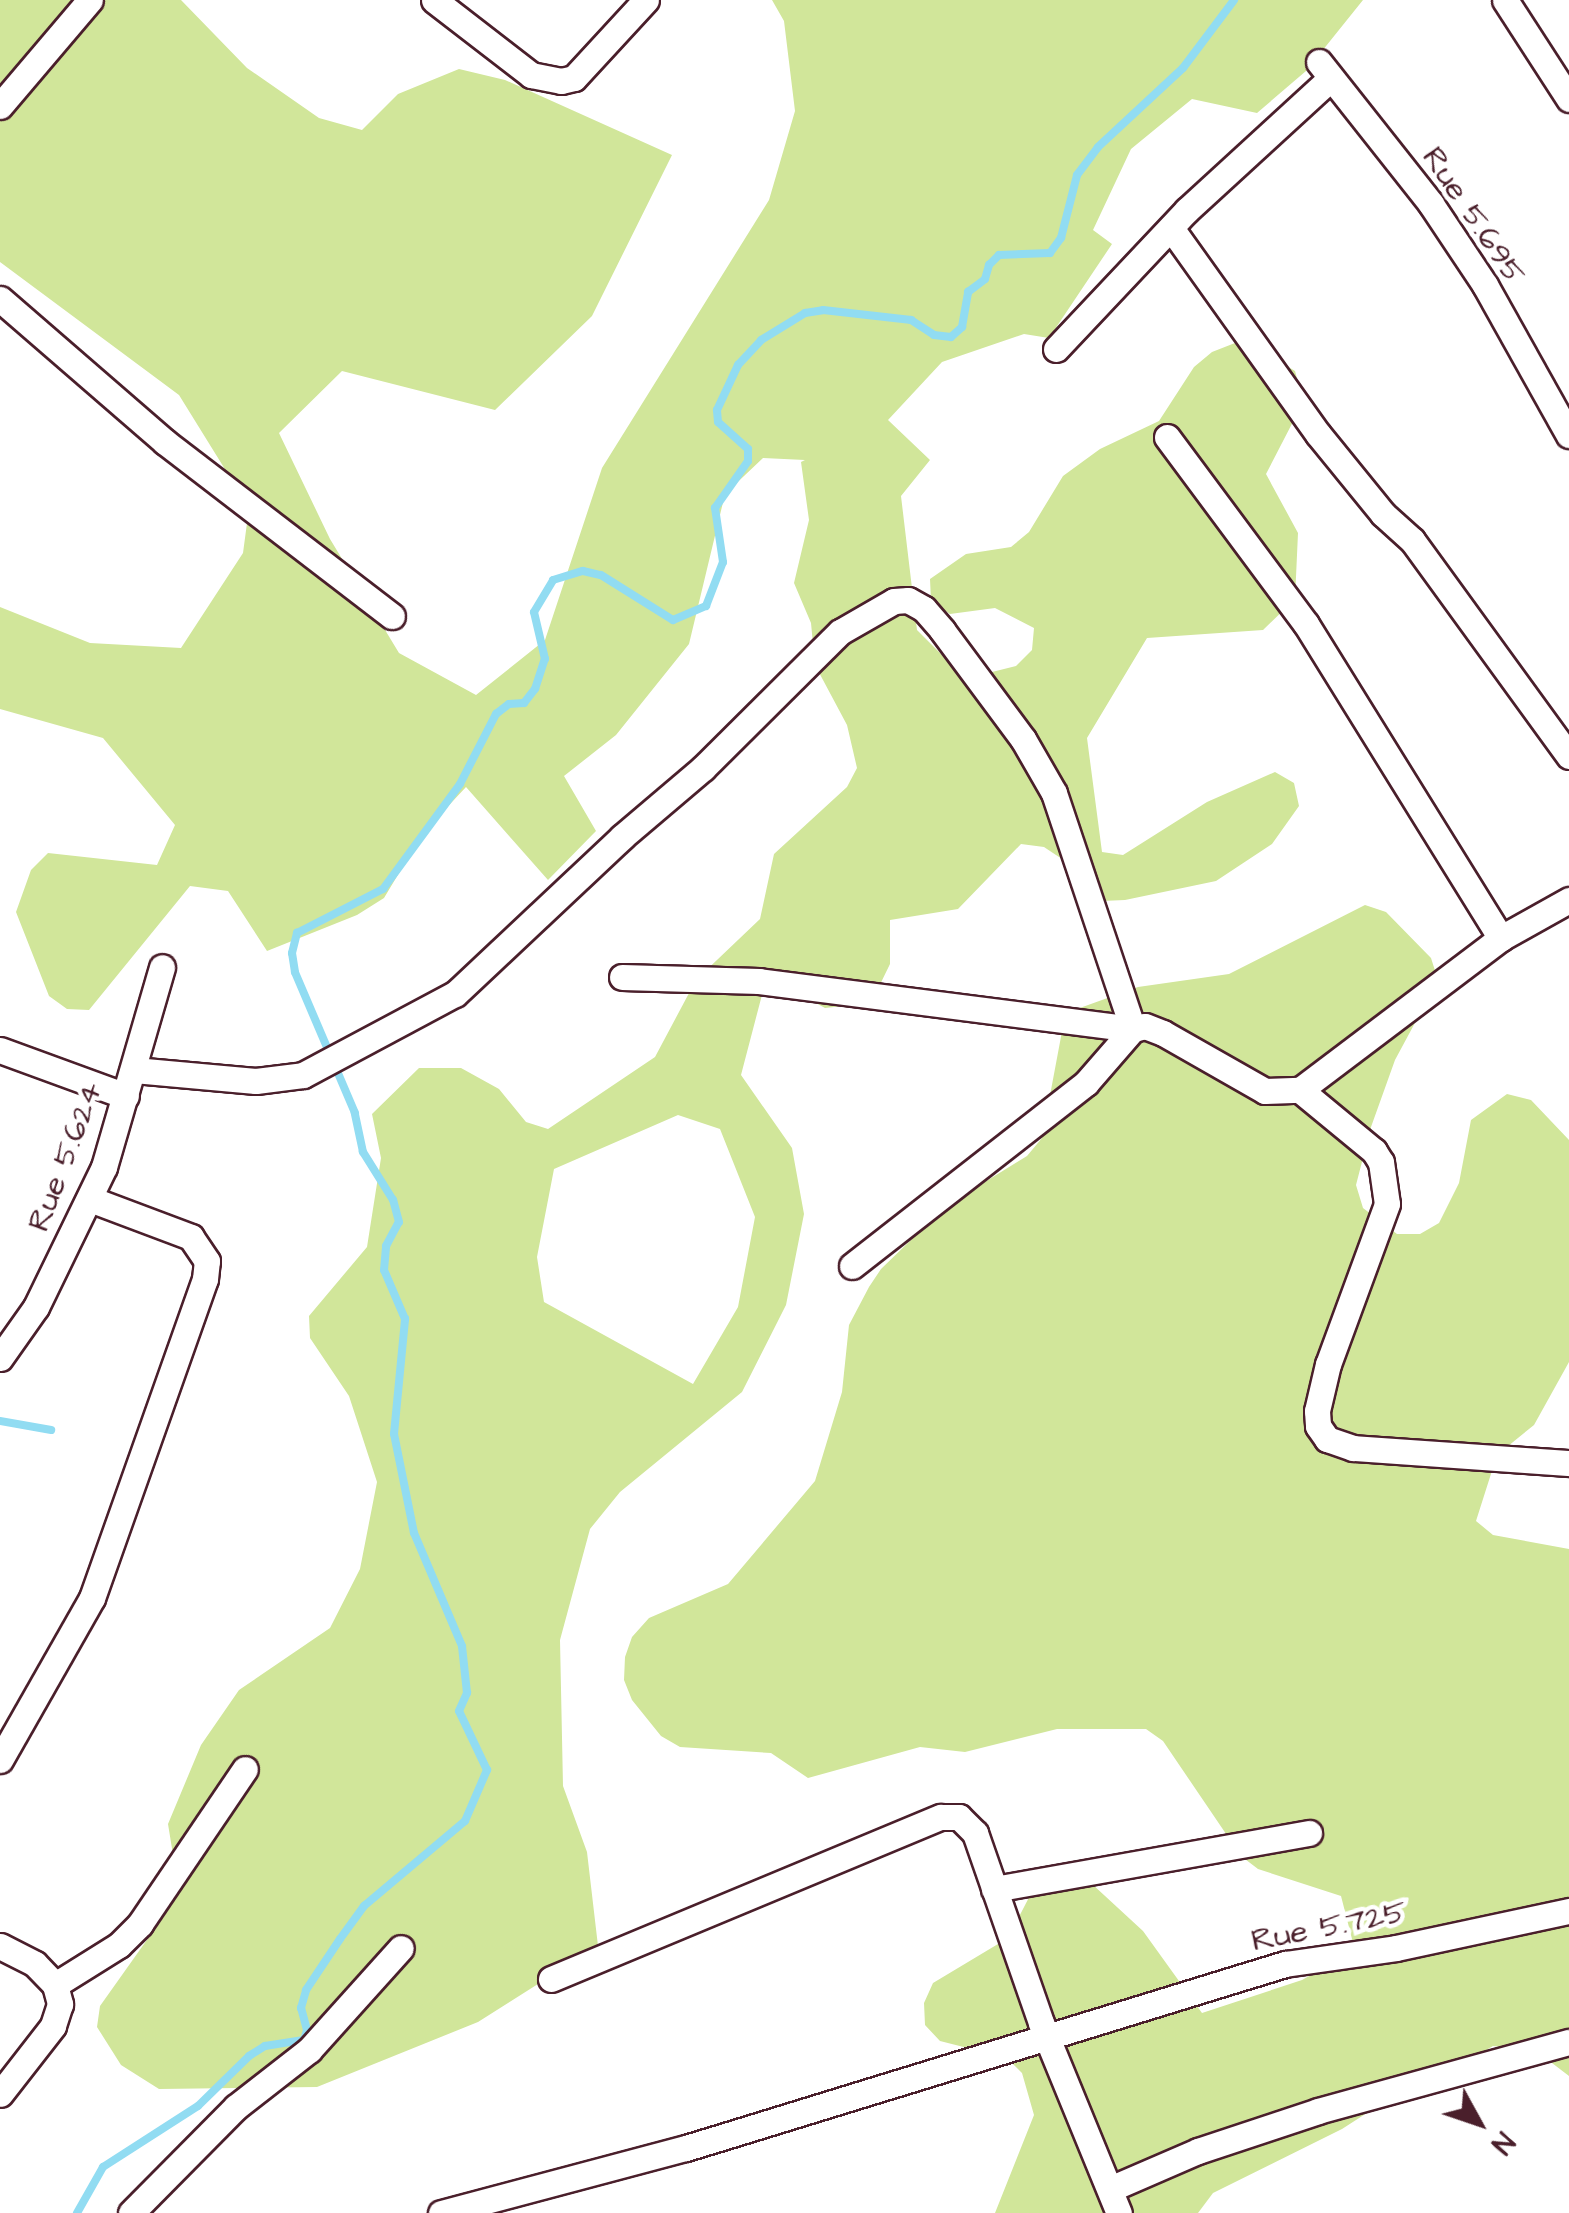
<!DOCTYPE html>
<style>
body{margin:0}
#map{position:relative;width:1569px;height:2213px;overflow:hidden;background:#fff;font-family:"Architects Daughter",sans-serif}
div>[style]{position:absolute}
.green>*{inset:0;background:#d1e69a}
.stream>*{height:8px;margin:-4px;padding:0 4px;transform-origin:4px;border-radius:4px;background:#91dcf2}
.roads{filter:drop-shadow(2px 0 #4a1f2b) drop-shadow(-2px 0 #4a1f2b) drop-shadow(0 2px #4a1f2b) drop-shadow(0 -2px #4a1f2b)}
.minor>*{height:25px;margin:-12.5px;padding:0 12.5px;transform-origin:12.5px;border-radius:12.5px;background:#fff}
span{translate:-50% -50%;white-space:nowrap;text-align:center;line-height:1.15;-webkit-text-stroke:9px #fff;paint-order:stroke}
.street-label{font-size:32px;color:#4a1f2b}
.north{position:absolute;left:1429px;top:2073px;width:100px;height:100px;-webkit-text-stroke:8px #fff;paint-order:stroke;rotate:130deg;font-size:28px;font-weight:700;line-height:40px;text-align:center;color:#4a1f2b}
.north::after{content:'';display:block;margin:auto;width:35px;height:45px;background:#4a1f2b;clip-path:polygon(50% 0,100% 100%,50% 72%,0 100%)}
</style>
<div id="map">
<div class="green">
<div style="clip-path:polygon(evenodd,0 0,181px 0,247px 68px,319px 118px,362px 130px,398px 94px,459px 69px,505px 80px,672px 155px,592px 316px,495px 410px,342px 371px,279px 433px,330px 539px,399px 653px,476px 695px,545px 640px,602px 468px,769px 200px,795px 111px,784px 21px,772px 0,1363px 0,1306px 71px,1257px 113px,1192px 99px,1131px 149px,1093px 230px,1112px 244px,1049px 338px,1024px 334px,942px 362px,888px 420px,930px 460px,901px 496px,917px 630px,948px 661px,992px 672px,1016px 666px,1032px 650px,1034px 628px,995px 608px,950px 614px,931px 601px,930px 579px,966px 554px,1011px 547px,1029px 532px,1063px 476px,1100px 449px,1159px 421px,1194px 367px,1212px 352px,1235px 343px,1257px 348px,1295px 371px,1301px 393px,1297px 414px,1266px 474px,1298px 533px,1295px 599px,1263px 630px,1147px 638px,1087px 738px,1102px 852px,1123px 855px,1207px 802px,1275px 772px,1294px 783px,1299px 806px,1272px 844px,1216px 881px,1125px 900px,1102px 901px,1062px 859px,1044px 847px,1021px 844px,958px 909px,890px 920px,890px 964px,871px 1003px,825px 1008px,786px 987px,763px 991px,741px 1075px,792px 1148px,804px 1214px,786px 1305px,742px 1392px,620px 1492px,590px 1529px,560px 1640px,563px 1786px,587px 1852px,598px 1946px,478px 2022px,317px 2087px,159px 2089px,121px 2065px,97px 2027px,100px 2006px,166px 1913px,175px 1867px,168px 1824px,201px 1745px,239px 1690px,330px 1628px,360px 1569px,377px 1482px,349px 1396px,310px 1338px,309px 1316px,367px 1247px,381px 1158px,372px 1114px,419px 1068px,461px 1068px,499px 1089px,526px 1122px,548px 1129px,655px 1057px,696px 980px,760px 919px,774px 854px,847px 787px,857px 768px,847px 725px,815px 665px,811px 623px,794px 583px,809px 520px,801px 462px,805px 460px,763px 458px,725px 494px,689px 644px,616px 735px,564px 776px,596px 831px,548px 880px,466px 787px,423px 833px,384px 898px,357px 915px,267px 951px,228px 891px,190px 886px,89px 1010px,67px 1009px,49px 996px,16px 912px,31px 870px,48px 853px,157px 865px,175px 825px,103px 738px,0 709px,0 607px,90px 643px,181px 648px,243px 553px,249px 508px,179px 395px,0 262px,0 0,678px 1115px,720px 1129px,755px 1217px,738px 1307px,693px 1384px,544px 1302px,537px 1257px,554px 1169px,678px 1115px)"></div>
<div style="clip-path:polygon(1365px 905px,1386px 912px,1431px 958px,1438px 980px,1395px 1060px,1371px 1127px,1356px 1185px,1363px 1208px,1397px 1234px,1420px 1234px,1439px 1223px,1459px 1183px,1471px 1120px,1507px 1094px,1531px 1100px,1569px 1140px,1569px 1362px,1534px 1425px,1497px 1455px,1476px 1521px,1493px 1535px,1569px 1549px,1569px 2076px,1535px 2050px,1493px 2046px,1434px 2081px,1398px 2093px,1342px 2129px,1213px 2193px,1198px 2213px,995px 2213px,1034px 2115px,1022px 2073px,1007px 2058px,940px 2041px,925px 2025px,924px 2003px,933px 1983px,1008px 1938px,1037px 1882px,1079px 1872px,1143px 1931px,1202px 2013px,1302px 1980px,1343px 1957px,1352px 1939px,1341px 1896px,1258px 1869px,1241px 1856px,1163px 1741px,1146px 1729px,1057px 1729px,965px 1752px,920px 1747px,808px 1778px,771px 1753px,680px 1747px,661px 1736px,632px 1700px,624px 1680px,625px 1657px,632px 1637px,649px 1618px,728px 1584px,815px 1481px,842px 1392px,849px 1325px,869px 1287px,881px 1269px,946px 1206px,1027px 1156px,1042px 1138px,1063px 1026px,1077px 1009px,1138px 987px,1229px 974px)"></div>
</div>
<div class="stream">
<div style="left:0;top:1421px;width:52px;rotate:10deg"></div>
<div style="left:77px;top:2213px;width:53px;rotate:-60.5deg"></div>
<div style="left:103px;top:2167px;width:113px;rotate:-32.7deg"></div>
<div style="left:198px;top:2106px;width:71px;rotate:-44.4deg"></div>
<div style="left:249px;top:2056px;width:19px;rotate:-32deg"></div>
<div style="left:265px;top:2046px;width:39px;rotate:-9deg"></div>
<div style="left:304px;top:2040px;width:10px;rotate:-73deg"></div>
<div style="left:307px;top:2030px;width:23px;rotate:-105deg"></div>
<div style="left:301px;top:2008px;width:19px;rotate:-74deg"></div>
<div style="left:306px;top:1990px;width:61px;rotate:-56.3deg"></div>
<div style="left:340px;top:1939px;width:41px;rotate:-54deg"></div>
<div style="left:364px;top:1906px;width:132px;rotate:-40.1deg"></div>
<div style="left:465px;top:1821px;width:56px;rotate:-66.7deg"></div>
<div style="left:487px;top:1770px;width:65px;rotate:-115.4deg"></div>
<div style="left:459px;top:1711px;width:20px;rotate:-66deg"></div>
<div style="left:467px;top:1693px;width:47px;rotate:-96.1deg"></div>
<div style="left:462px;top:1646px;width:123px;rotate:-113deg"></div>
<div style="left:414px;top:1533px;width:101px;rotate:-101.4deg"></div>
<div style="left:394px;top:1434px;width:116px;rotate:-84.5deg"></div>
<div style="left:405px;top:1319px;width:53px;rotate:-113.2deg"></div>
<div style="left:384px;top:1270px;width:24px;rotate:-85deg"></div>
<div style="left:386px;top:1246px;width:27px;rotate:-62deg"></div>
<div style="left:399px;top:1222px;width:23px;rotate:-105deg"></div>
<div style="left:393px;top:1200px;width:57px;rotate:-122deg"></div>
<div style="left:363px;top:1152px;width:40px;rotate:-102deg"></div>
<div style="left:355px;top:1113px;width:153px;rotate:-113.1deg"></div>
<div style="left:295px;top:972px;width:19px;rotate:-99deg"></div>
<div style="left:292px;top:953px;width:21px;rotate:-76deg"></div>
<div style="left:297px;top:933px;width:97px;rotate:-27.1deg"></div>
<div style="left:383px;top:889px;width:130px;rotate:-53.7deg"></div>
<div style="left:460px;top:784px;width:79px;rotate:-62.8deg"></div>
<div style="left:496px;top:714px;width:16px;rotate:-38deg"></div>
<div style="left:509px;top:704px;width:15px;rotate:-4deg"></div>
<div style="left:524px;top:703px;width:18px;rotate:-52deg"></div>
<div style="left:535px;top:689px;width:32px;rotate:-72deg"></div>
<div style="left:545px;top:659px;width:48px;rotate:-103.2deg"></div>
<div style="left:534px;top:612px;width:37px;rotate:-59deg"></div>
<div style="left:553px;top:580px;width:31px;rotate:-17deg"></div>
<div style="left:583px;top:571px;width:18px;rotate:13deg"></div>
<div style="left:601px;top:575px;width:85px;rotate:32deg"></div>
<div style="left:673px;top:620px;width:36px;rotate:-23deg"></div>
<div style="left:706px;top:606px;width:47px;rotate:-68.9deg"></div>
<div style="left:723px;top:562px;width:55px;rotate:-98.4deg"></div>
<div style="left:715px;top:508px;width:57px;rotate:-54.9deg"></div>
<div style="left:748px;top:461px;width:12px;rotate:-90deg"></div>
<div style="left:748px;top:449px;width:40px;rotate:-138deg"></div>
<div style="left:718px;top:422px;width:12px;rotate:-95deg"></div>
<div style="left:717px;top:410px;width:50px;rotate:-65deg"></div>
<div style="left:738px;top:365px;width:34px;rotate:-47deg"></div>
<div style="left:761px;top:340px;width:52px;rotate:-31.5deg"></div>
<div style="left:805px;top:313px;width:18px;rotate:-9deg"></div>
<div style="left:823px;top:310px;width:89px;rotate:6.5deg"></div>
<div style="left:911px;top:320px;width:27px;rotate:33deg"></div>
<div style="left:934px;top:335px;width:17px;rotate:7deg"></div>
<div style="left:951px;top:337px;width:15px;rotate:-42deg"></div>
<div style="left:962px;top:327px;width:36px;rotate:-80deg"></div>
<div style="left:968px;top:292px;width:21px;rotate:-37deg"></div>
<div style="left:985px;top:279px;width:15px;rotate:-74deg"></div>
<div style="left:989px;top:265px;width:14px;rotate:-45deg"></div>
<div style="left:999px;top:255px;width:51px;rotate:-2.2deg"></div>
<div style="left:1050px;top:253px;width:19px;rotate:-54deg"></div>
<div style="left:1061px;top:238px;width:65px;rotate:-75.7deg"></div>
<div style="left:1077px;top:175px;width:35px;rotate:-53deg"></div>
<div style="left:1098px;top:147px;width:116px;rotate:-42.9deg"></div>
<div style="left:1183px;top:68px;width:85px;rotate:-53.1deg"></div>
</div>
<div class="roads">
<div class="minor">
<div style="left:434px;top:0;width:123px;rotate:37.7deg"></div>
<div style="left:531px;top:75px;width:31px;rotate:11deg"></div>
<div style="left:561px;top:81px;width:13px;rotate:-13deg"></div>
<div style="left:574px;top:78px;width:106px;rotate:-47.3deg"></div>
<div style="left:1505px;top:0;width:118px;rotate:57.1deg"></div>
<div style="left:1319px;top:62px;width:181px;rotate:51.7deg"></div>
<div style="left:1431px;top:204px;width:97px;rotate:56.3deg"></div>
<div style="left:1485px;top:285px;width:172px;rotate:60.8deg"></div>
<div style="left:0;top:106px;width:139px;rotate:-49.7deg"></div>
<div style="left:1171px;top:228px;width:253px;rotate:54.5deg"></div>
<div style="left:1318px;top:434px;width:103px;rotate:50.9deg"></div>
<div style="left:1383px;top:514px;width:39px;rotate:42deg"></div>
<div style="left:1412px;top:540px;width:267px;rotate:54deg"></div>
<div style="left:0;top:299px;width:218px;rotate:40.9deg"></div>
<div style="left:165px;top:442px;width:286px;rotate:37.5deg"></div>
<div style="left:1056px;top:349px;width:191px;rotate:-46.7deg"></div>
<div style="left:1187px;top:210px;width:195px;rotate:-42.5deg"></div>
<div style="left:1167px;top:437px;width:233px;rotate:53.4deg"></div>
<div style="left:1306px;top:624px;width:370px;rotate:58.2deg"></div>
<div style="left:0;top:1050px;width:134px;rotate:20.1deg"></div>
<div style="left:134px;top:1070px;width:122px;rotate:5.2deg"></div>
<div style="left:256px;top:1081px;width:47px;rotate:-7.3deg"></div>
<div style="left:303px;top:1075px;width:172px;rotate:-28.1deg"></div>
<div style="left:455px;top:994px;width:229px;rotate:-43.2deg"></div>
<div style="left:622px;top:837px;width:106px;rotate:-40.4deg"></div>
<div style="left:703px;top:768px;width:193px;rotate:-44.8deg"></div>
<div style="left:840px;top:632px;width:62px;rotate:-29.9deg"></div>
<div style="left:894px;top:601px;width:14px;rotate:-4deg"></div>
<div style="left:908px;top:600px;width:18px;rotate:29deg"></div>
<div style="left:924px;top:609px;width:28px;rotate:49deg"></div>
<div style="left:942px;top:630px;width:136px;rotate:53.4deg"></div>
<div style="left:1023px;top:739px;width:62px;rotate:60.1deg"></div>
<div style="left:1054px;top:793px;width:249px;rotate:71.5deg"></div>
<div style="left:1133px;top:1029px;width:377px;rotate:-172.7deg"></div>
<div style="left:759px;top:981px;width:137px;rotate:-178.3deg"></div>
<div style="left:1300px;top:1090px;width:96px;rotate:39.5deg"></div>
<div style="left:1374px;top:1151px;width:13px;rotate:58deg"></div>
<div style="left:1381px;top:1162px;width:42px;rotate:81.9deg"></div>
<div style="left:1387px;top:1204px;width:171px;rotate:110.2deg"></div>
<div style="left:1328px;top:1364px;width:48px;rotate:103.2deg"></div>
<div style="left:1317px;top:1411px;width:15px;rotate:86deg"></div>
<div style="left:1318px;top:1426px;width:16px;rotate:55deg"></div>
<div style="left:1327px;top:1439px;width:28px;rotate:19deg"></div>
<div style="left:1353px;top:1448px;width:217px;rotate:4deg"></div>
<div style="left:852px;top:1266px;width:297px;rotate:-38deg"></div>
<div style="left:1086px;top:1083px;width:72px;rotate:-49deg"></div>
<div style="left:1133px;top:1029px;width:12px;rotate:-14deg"></div>
<div style="left:1145px;top:1026px;width:19px;rotate:21deg"></div>
<div style="left:1163px;top:1033px;width:117px;rotate:29.6deg"></div>
<div style="left:1265px;top:1091px;width:35px;rotate:-2deg"></div>
<div style="left:1300px;top:1090px;width:252px;rotate:-37.1deg"></div>
<div style="left:1501px;top:938px;width:78px;rotate:-29.2deg"></div>
<div style="left:0;top:1358px;width:62px;rotate:-54.8deg"></div>
<div style="left:36px;top:1307px;width:156px;rotate:-64.1deg"></div>
<div style="left:104px;top:1167px;width:208px;rotate:-73.8deg"></div>
<div style="left:0;top:1760px;width:186px;rotate:-60.4deg"></div>
<div style="left:92px;top:1598px;width:338px;rotate:-70.5deg"></div>
<div style="left:205px;top:1279px;width:18px;rotate:-84deg"></div>
<div style="left:207px;top:1261px;width:29px;rotate:-124deg"></div>
<div style="left:191px;top:1237px;width:108px;rotate:-159.4deg"></div>
<div style="left:994px;top:1889px;width:320px;rotate:-10.1deg"></div>
<div style="left:0;top:1946px;width:39px;rotate:27deg"></div>
<div style="left:35px;top:1964px;width:29px;rotate:46deg"></div>
<div style="left:55px;top:1985px;width:20px;rotate:75deg"></div>
<div style="left:60px;top:2004px;width:23px;rotate:108deg"></div>
<div style="left:53px;top:2026px;width:86px;rotate:127.9deg"></div>
<div style="left:551px;top:1979px;width:422px;rotate:-22.6deg"></div>
<div style="left:941px;top:1817px;width:18px"></div>
<div style="left:959px;top:1817px;width:23px;rotate:45deg"></div>
<div style="left:975px;top:1833px;width:201px;rotate:70.8deg"></div>
<div style="left:1041px;top:2023px;width:205px;rotate:67.7deg"></div>
<div style="left:55px;top:1985px;width:75px;rotate:-32deg"></div>
<div style="left:119px;top:1945px;width:30px;rotate:-45deg"></div>
<div style="left:140px;top:1924px;width:187px;rotate:-55.9deg"></div>
<div style="left:1110px;top:2189px;width:96px;rotate:-23.4deg"></div>
<div style="left:1198px;top:2151px;width:126px;rotate:-18.4deg"></div>
<div style="left:1318px;top:2111px;width:260px;rotate:-15.4deg"></div>
<div style="left:131px;top:2213px;width:149px;rotate:-45.3deg"></div>
<div style="left:236px;top:2107px;width:93px;rotate:-38deg"></div>
<div style="left:309px;top:2050px;width:137px;rotate:-48deg"></div>
<div style="left:441px;top:2213px;width:253px;rotate:-14.9deg"></div>
<div style="left:686px;top:2148px;width:627px;rotate:-17.08deg"></div>
<div style="left:1285px;top:1964px;width:112px;rotate:-8.2deg"></div>
<div style="left:1396px;top:1948px;width:177px;rotate:-12.1deg"></div>
</div>
</div>
<div class="street-label">
<span style="left:1473px;top:216px;rotate:56deg">Rue 5.695</span>
<span style="left:66px;top:1157px;rotate:-69deg">Rue 5.624</span>
<span style="left:1329px;top:1927px;rotate:-11deg">Rue 5.725</span>
</div>
<div class="north">N</div>
</div>
